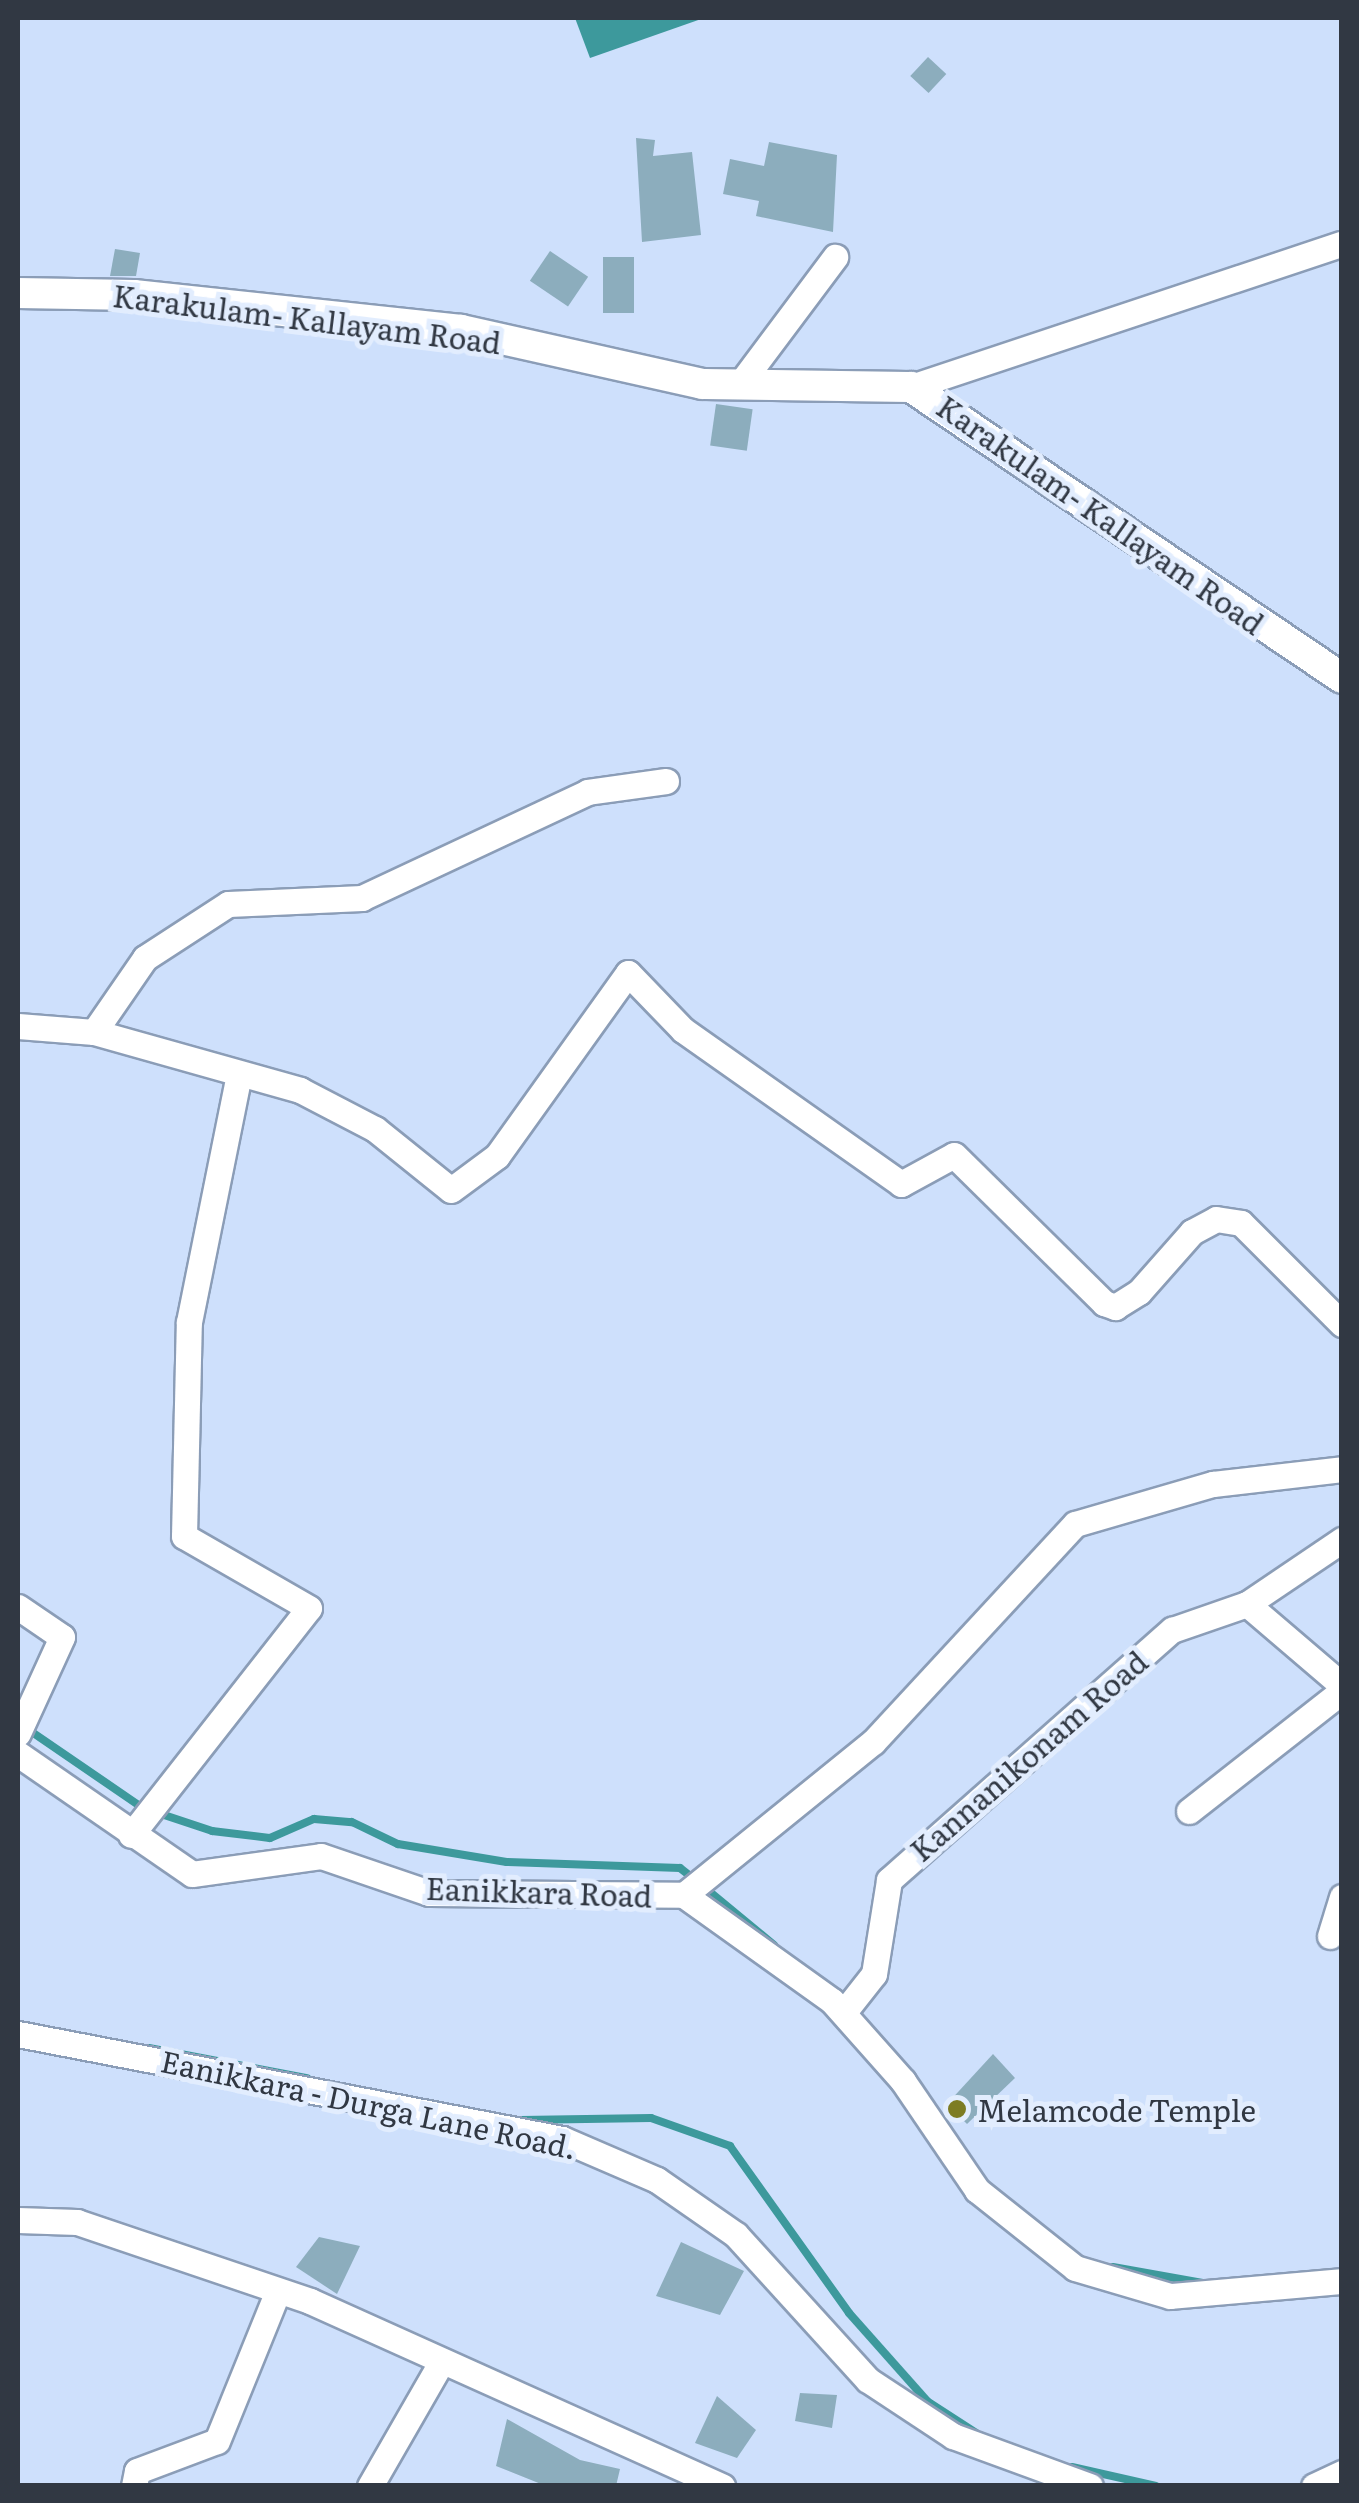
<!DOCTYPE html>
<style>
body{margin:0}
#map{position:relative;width:1359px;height:2503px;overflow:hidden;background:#cee0fc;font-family:Literata,serif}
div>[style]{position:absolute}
.water>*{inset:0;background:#3d999c}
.stream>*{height:8px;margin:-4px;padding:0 4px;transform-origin:4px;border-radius:4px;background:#3d999c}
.building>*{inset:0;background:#8cadbd;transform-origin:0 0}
.roads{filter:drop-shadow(2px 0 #8b9db7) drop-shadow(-2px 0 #8b9db7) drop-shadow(0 2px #8b9db7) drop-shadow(0 -2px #8b9db7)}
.minor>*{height:25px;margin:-12.5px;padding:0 12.5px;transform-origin:12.5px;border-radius:12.5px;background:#fff}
.tertiary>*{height:30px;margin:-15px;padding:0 15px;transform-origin:15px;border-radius:15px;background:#fff}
.dots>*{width:28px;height:28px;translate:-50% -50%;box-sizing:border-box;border:5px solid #e2edfe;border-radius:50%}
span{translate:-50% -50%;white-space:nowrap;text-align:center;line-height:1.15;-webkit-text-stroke:10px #e2edfe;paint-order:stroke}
.street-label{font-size:30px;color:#313843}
.poi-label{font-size:30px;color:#313843}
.left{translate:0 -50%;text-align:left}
.frame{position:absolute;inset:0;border:20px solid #313843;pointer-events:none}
</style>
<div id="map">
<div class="water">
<div style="clip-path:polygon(575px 18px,704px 18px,590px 58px)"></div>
</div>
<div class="stream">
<div style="left:26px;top:1728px;width:142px;rotate:34.4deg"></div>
<div style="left:143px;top:1808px;width:73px;rotate:18.4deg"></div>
<div style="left:212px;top:1831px;width:58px;rotate:6.9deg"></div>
<div style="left:270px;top:1838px;width:48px;rotate:-23.4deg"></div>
<div style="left:314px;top:1819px;width:38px;rotate:5deg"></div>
<div style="left:352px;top:1822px;width:51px;rotate:25.6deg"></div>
<div style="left:398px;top:1844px;width:110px;rotate:9.4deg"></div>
<div style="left:507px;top:1862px;width:173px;rotate:2deg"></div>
<div style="left:680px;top:1868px;width:16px;rotate:38deg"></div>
<div style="left:704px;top:1887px;width:91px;rotate:39.6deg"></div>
<div style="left:149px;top:2048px;width:161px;rotate:10.8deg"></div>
<div style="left:521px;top:2120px;width:130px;rotate:-0.9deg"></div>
<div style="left:651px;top:2118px;width:84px;rotate:19.5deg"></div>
<div style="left:730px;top:2146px;width:205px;rotate:54.5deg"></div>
<div style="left:849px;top:2313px;width:118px;rotate:48.4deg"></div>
<div style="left:927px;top:2401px;width:59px;rotate:33.1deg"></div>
<div style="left:1113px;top:2267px;width:91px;rotate:10.1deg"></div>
<div style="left:1072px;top:2467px;width:86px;rotate:12.7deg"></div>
</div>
<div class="building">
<div style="left:928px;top:57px;width:25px;height:26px;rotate:43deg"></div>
<div style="clip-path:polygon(636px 138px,655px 140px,653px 156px,692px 152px,701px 235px,642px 242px)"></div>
<div style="clip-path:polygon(769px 142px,837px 155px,833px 232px,756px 216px,759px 201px,723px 194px,730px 159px,764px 166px)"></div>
<div style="clip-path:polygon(115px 249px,140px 253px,136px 276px,110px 276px)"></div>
<div style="left:550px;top:251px;width:46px;height:36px;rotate:34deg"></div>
<div style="left:603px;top:257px;width:31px;height:56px"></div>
<div style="left:716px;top:404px;width:37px;height:42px;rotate:8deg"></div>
<div style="clip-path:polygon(993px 2054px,1015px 2078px,967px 2124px,947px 2104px)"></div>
<div style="clip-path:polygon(319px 2237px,360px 2246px,337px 2294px,296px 2267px)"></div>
<div style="clip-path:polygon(681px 2242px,744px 2271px,720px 2315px,656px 2296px)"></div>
<div style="clip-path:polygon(800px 2393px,837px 2395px,832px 2428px,795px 2421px)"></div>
<div style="clip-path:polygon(717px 2396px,756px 2430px,737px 2458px,695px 2443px)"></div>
<div style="clip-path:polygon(507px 2419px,580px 2460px,620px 2469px,616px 2486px,546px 2486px,496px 2466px)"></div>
</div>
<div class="roads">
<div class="minor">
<div style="left:743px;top:380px;width:154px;rotate:-53.2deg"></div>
<div style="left:911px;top:387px;width:454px;rotate:-18.4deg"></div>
<div style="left:666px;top:781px;width:79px;rotate:172deg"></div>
<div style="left:588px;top:792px;width:250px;rotate:154.9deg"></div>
<div style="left:362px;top:898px;width:134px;rotate:177.4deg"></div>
<div style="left:228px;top:904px;width:99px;rotate:147deg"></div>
<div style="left:145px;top:958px;width:90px;rotate:124.6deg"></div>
<div style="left:94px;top:1032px;width:214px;rotate:15.7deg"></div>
<div style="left:300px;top:1090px;width:85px;rotate:27.5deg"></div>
<div style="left:375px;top:1129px;width:97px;rotate:38.8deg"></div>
<div style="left:451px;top:1190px;width:57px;rotate:-36.5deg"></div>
<div style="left:497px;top:1156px;width:225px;rotate:-54.4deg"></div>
<div style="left:628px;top:973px;width:79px;rotate:46deg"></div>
<div style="left:683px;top:1030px;width:267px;rotate:35.2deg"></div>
<div style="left:901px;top:1184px;width:60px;rotate:-28.7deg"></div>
<div style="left:954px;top:1155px;width:211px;rotate:44.6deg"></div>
<div style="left:1104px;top:1303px;width:12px;rotate:20deg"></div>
<div style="left:1115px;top:1307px;width:28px;rotate:-32deg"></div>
<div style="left:1139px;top:1292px;width:80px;rotate:-48.5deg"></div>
<div style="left:1192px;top:1232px;width:27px;rotate:-28deg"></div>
<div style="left:1216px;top:1219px;width:25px;rotate:9deg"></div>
<div style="left:1241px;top:1223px;width:143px;rotate:45deg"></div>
<div style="left:18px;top:1026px;width:76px;rotate:4.5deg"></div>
<div style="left:1247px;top:1604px;width:115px;rotate:-34deg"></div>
<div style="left:18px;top:1607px;width:53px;rotate:34.3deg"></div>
<div style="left:62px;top:1637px;width:106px;rotate:114.6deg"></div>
<div style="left:18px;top:1754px;width:211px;rotate:34.6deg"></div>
<div style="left:192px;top:1874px;width:130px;rotate:-7.9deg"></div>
<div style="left:321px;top:1856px;width:114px;rotate:18.9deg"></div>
<div style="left:429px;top:1893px;width:255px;rotate:0.4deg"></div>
<div style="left:684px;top:1895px;width:243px;rotate:-39deg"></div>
<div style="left:873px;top:1742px;width:297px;rotate:-47.2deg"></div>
<div style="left:1075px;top:1524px;width:144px;rotate:-16.2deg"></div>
<div style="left:1213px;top:1484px;width:130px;rotate:-6.6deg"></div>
<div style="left:1189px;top:1811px;width:194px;rotate:-38.1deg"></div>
<div style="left:131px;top:1835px;width:288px;rotate:-51.9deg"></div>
<div style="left:309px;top:1608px;width:144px;rotate:-150.1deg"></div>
<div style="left:184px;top:1536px;width:214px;rotate:-88.7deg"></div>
<div style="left:189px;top:1322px;width:253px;rotate:-78.6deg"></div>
<div style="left:684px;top:1895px;width:182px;rotate:35.6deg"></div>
<div style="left:832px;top:2001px;width:107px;rotate:48.4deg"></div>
<div style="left:903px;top:2081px;width:132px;rotate:55.8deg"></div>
<div style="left:977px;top:2190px;width:125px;rotate:38.5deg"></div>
<div style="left:1075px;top:2268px;width:99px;rotate:16.4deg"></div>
<div style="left:1170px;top:2296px;width:173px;rotate:-5deg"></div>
<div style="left:1330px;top:1936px;width:41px;rotate:-72.9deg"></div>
<div style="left:844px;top:2012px;width:48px;rotate:-51.7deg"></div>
<div style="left:874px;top:1974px;width:95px;rotate:-80.9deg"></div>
<div style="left:889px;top:1880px;width:378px;rotate:-41.5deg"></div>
<div style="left:1172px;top:1630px;width:79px;rotate:-19.1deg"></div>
<div style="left:1247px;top:1604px;width:125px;rotate:40.5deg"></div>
<div style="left:18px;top:2034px;width:554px;rotate:10.92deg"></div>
<div style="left:562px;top:2139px;width:103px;rotate:23.3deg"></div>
<div style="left:657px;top:2180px;width:96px;rotate:34.8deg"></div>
<div style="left:736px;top:2235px;width:196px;rotate:47.7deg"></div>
<div style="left:868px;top:2380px;width:102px;rotate:33.4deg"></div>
<div style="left:953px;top:2436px;width:146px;rotate:20.1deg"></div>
<div style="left:18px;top:2220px;width:59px;rotate:1.9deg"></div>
<div style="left:77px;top:2222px;width:246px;rotate:18.7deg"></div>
<div style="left:310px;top:2301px;width:452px;rotate:24.2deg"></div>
<div style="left:134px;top:2486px;width:15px;rotate:-79deg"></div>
<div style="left:137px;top:2471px;width:85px;rotate:-20.6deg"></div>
<div style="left:217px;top:2441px;width:162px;rotate:-67.9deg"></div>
<div style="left:370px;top:2486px;width:144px;rotate:-60.1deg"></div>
<div style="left:1314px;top:2486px;width:31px;rotate:-25deg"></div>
</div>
<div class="tertiary">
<div style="left:18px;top:293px;width:116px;rotate:1deg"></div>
<div style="left:134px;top:295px;width:329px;rotate:6.1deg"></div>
<div style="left:461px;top:330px;width:247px;rotate:12.6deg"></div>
<div style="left:702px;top:384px;width:209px;rotate:0.8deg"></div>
<div style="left:911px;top:387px;width:520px;rotate:34.03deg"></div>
</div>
</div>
<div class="dots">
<div style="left:957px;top:2109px;background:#7d7c23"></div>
</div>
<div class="street-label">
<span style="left:307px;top:318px;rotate:7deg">Karakulam- Kallayam Road</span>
<span style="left:1101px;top:514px;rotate:35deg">Karakulam- Kallayam Road</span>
<span style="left:1028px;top:1755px;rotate:-41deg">Kannanikonam Road</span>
<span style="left:539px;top:1891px;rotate:2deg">Eanikkara Road</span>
<span style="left:369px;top:2103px;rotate:12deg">Eanikkara - Durga Lane Road.</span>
</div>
<div class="poi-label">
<span class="left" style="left:977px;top:2109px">Melamcode Temple</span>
</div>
<div class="frame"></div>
</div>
